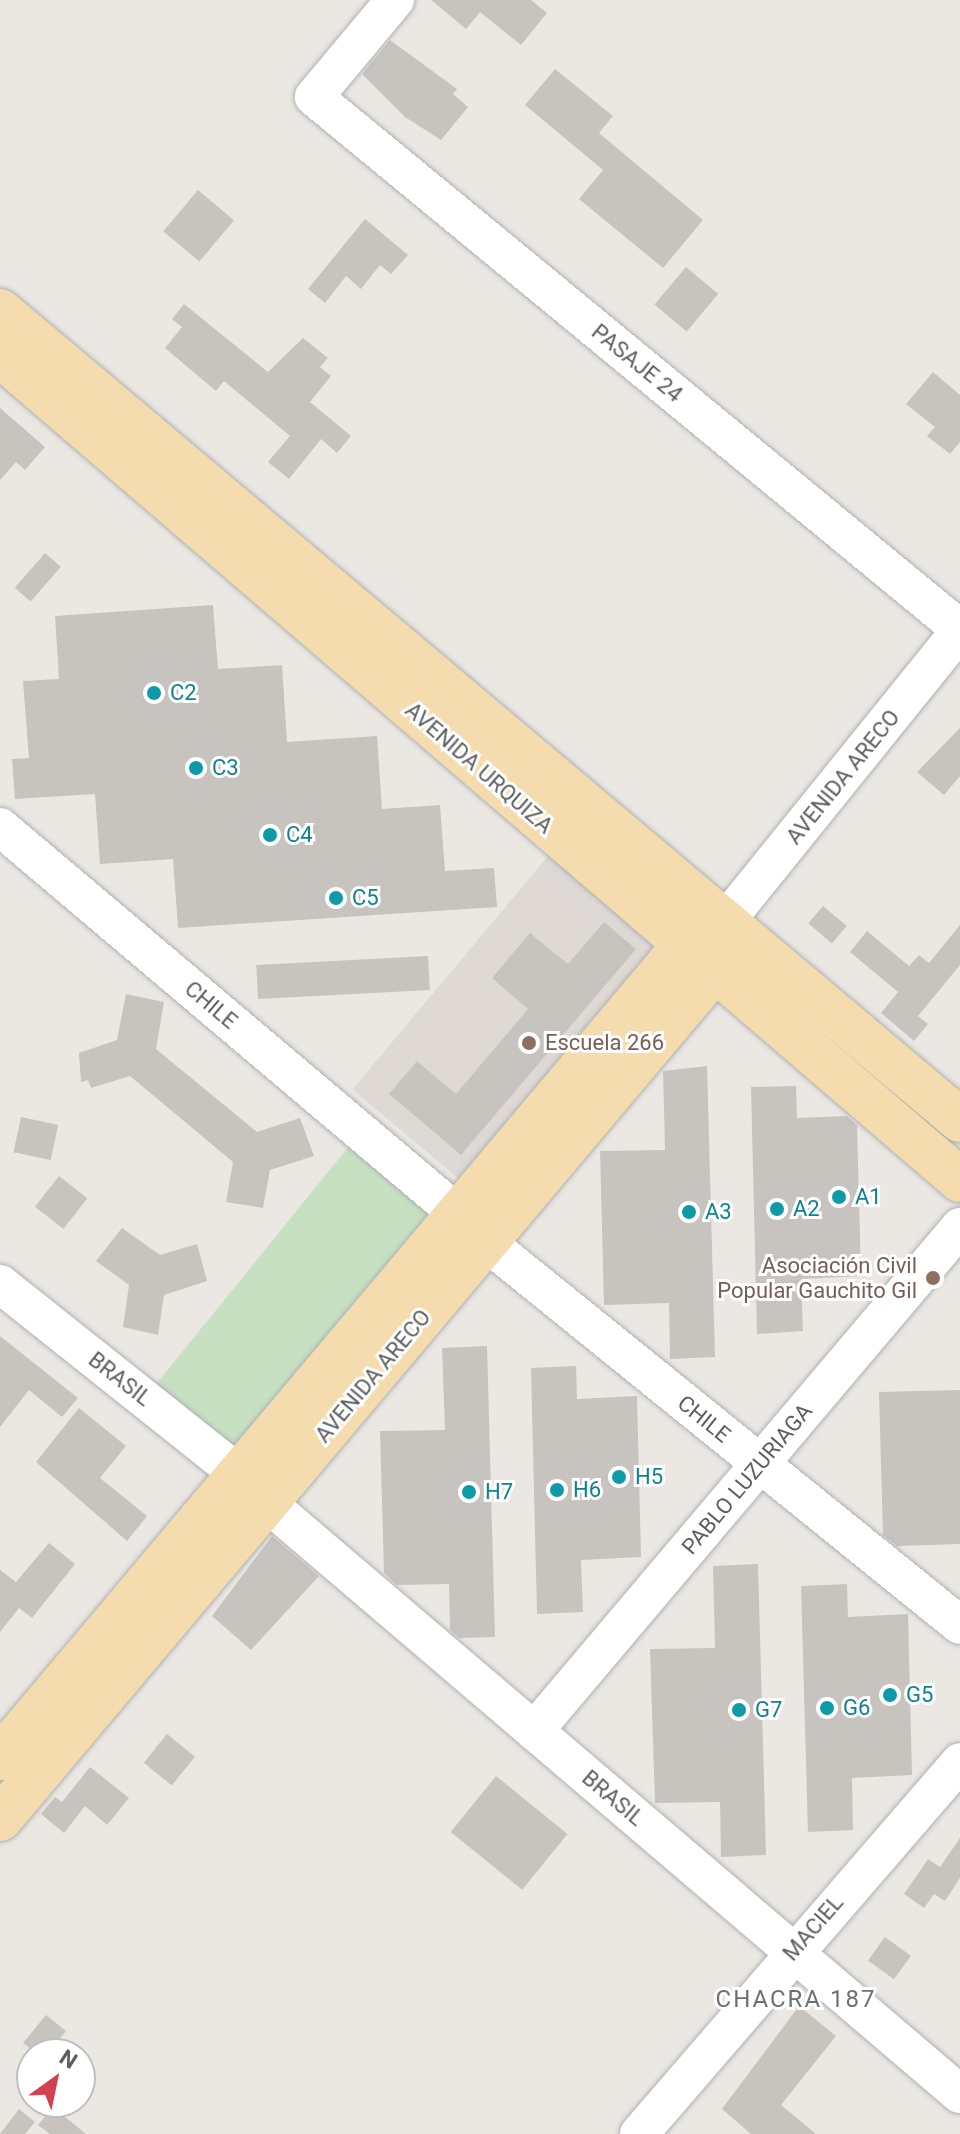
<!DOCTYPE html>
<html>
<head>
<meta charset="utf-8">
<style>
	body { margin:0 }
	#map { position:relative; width:960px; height:2134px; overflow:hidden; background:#ebe8e3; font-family:Roboto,sans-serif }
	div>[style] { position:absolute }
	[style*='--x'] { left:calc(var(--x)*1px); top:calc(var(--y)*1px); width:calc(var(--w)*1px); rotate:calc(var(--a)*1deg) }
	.education>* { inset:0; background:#ded9d4; transform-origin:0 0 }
	.green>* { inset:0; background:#c7e0c2; transform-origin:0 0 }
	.building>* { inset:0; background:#c7c3bf; transform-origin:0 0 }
	.roads { filter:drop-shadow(0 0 2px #aeb1b3) drop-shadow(0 0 2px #aeb1b3) }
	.minor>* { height:38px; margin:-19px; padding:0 19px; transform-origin:19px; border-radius:19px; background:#fff }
	.major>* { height:44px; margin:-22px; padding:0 22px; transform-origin:22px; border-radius:22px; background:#f4dcaf }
	.dots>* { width:22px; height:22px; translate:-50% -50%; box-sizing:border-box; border:4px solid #fff; border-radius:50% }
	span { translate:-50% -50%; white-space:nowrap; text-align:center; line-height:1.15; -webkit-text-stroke:6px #fff; paint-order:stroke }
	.street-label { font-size:22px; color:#5b5f61 }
	.culture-label { font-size:22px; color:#0d838f }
	.left { translate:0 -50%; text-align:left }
	.education-label { font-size:22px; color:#785e54 }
	.right { translate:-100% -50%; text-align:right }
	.neighbourhood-label { font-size:24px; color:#6c7173; letter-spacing:2px }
	.north { position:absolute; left:16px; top:2038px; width:80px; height:80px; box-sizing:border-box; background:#fff; border:2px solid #bdbfc0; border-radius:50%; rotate:33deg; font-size:22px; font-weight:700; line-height:32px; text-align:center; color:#5b5f61 }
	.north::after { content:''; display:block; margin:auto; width:28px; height:36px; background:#d34151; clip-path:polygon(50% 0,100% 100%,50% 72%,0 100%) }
</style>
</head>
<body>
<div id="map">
	<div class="education">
		<div style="left:549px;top:855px;width:144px;height:306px;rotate:40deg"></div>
	</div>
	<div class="green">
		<div style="left:349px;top:1146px;width:104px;height:306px;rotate:39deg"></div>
	</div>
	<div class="building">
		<div style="clip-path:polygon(431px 0,531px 0,547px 13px,521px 45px,480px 12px,466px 29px)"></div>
		<div style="clip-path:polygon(390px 40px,457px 89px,453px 94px,468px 107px,441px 140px,405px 117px,362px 74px)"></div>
		<div style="clip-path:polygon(555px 69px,613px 116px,599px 133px,703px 220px,663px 268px,579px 199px,603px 170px,525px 105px)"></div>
		<div style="left:198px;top:190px;width:47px;height:54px;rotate:40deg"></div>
		<div style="clip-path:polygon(365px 219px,408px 255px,391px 274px,380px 265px,361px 289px,346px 276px,325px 303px,308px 289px)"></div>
		<div style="left:686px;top:267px;width:42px;height:49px;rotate:40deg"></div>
		<div style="clip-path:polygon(184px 304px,268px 372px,303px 338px,328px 358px,320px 367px,331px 376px,310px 402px,351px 436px,337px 453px,321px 439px,289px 479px,268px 462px,290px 436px,224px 381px,216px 391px,165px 348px,182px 327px,172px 319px)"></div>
		<div style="clip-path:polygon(933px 372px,960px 395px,960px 442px,950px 454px,927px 436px,935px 427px,906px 404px)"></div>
		<div style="clip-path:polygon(0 408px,45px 447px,25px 470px,16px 462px,0 480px)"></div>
		<div style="left:45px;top:553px;width:21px;height:46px;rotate:41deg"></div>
		<div style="clip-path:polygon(213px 605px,218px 669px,282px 665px,287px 742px,377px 736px,382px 809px,440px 805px,445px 871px,494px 868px,497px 907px,178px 928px,173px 859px,100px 864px,95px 794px,15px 799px,12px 759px,29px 758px,23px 681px,59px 679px,55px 616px)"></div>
		<div style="clip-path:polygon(960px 728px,960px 776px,944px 795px,917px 772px)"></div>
		<div style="left:823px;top:906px;width:31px;height:23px;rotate:40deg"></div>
		<div style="clip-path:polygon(604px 922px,636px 949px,461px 1155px,389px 1094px,417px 1061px,456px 1094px,528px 1009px,492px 978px,530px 933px,568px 964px)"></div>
		<div style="clip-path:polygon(960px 925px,960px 965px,918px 1016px,928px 1024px,914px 1041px,881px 1013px,898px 992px,850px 952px,867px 931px,909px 966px,919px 955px,929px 963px)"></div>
		<div style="left:428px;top:956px;width:34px;height:172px;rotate:87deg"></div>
		<div style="clip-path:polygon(126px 994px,164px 1002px,156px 1049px,257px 1132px,300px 1118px,314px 1156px,270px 1170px,263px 1208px,226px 1202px,233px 1162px,130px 1076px,91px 1088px,88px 1080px,81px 1082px,79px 1053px,117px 1040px)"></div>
		<div style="clip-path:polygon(707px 1066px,715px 1357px,670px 1359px,669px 1303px,604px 1305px,600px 1151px,665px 1150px,663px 1071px)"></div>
		<div style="clip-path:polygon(796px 1086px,797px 1118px,847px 1116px,857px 1125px,861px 1276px,801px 1279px,803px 1331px,757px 1334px,751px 1087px)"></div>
		<div style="left:21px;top:1117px;width:38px;height:36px;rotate:12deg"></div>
		<div style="left:59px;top:1176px;width:36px;height:39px;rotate:38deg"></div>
		<div style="clip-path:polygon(122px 1228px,160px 1255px,197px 1244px,207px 1281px,164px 1295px,158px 1335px,123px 1327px,129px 1285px,96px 1261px)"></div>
		<div style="clip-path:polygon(0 1336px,78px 1398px,62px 1417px,29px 1390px,0 1427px)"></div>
		<div style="clip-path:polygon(487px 1346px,495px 1637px,459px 1638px,450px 1630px,449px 1584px,397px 1585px,384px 1573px,380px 1431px,445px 1430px,442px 1348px)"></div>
		<div style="clip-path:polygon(576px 1366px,577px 1399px,637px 1396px,641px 1557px,581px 1560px,583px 1612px,537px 1614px,531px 1368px)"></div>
		<div style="clip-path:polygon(960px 1390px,960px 1544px,897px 1546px,883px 1535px,879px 1392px)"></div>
		<div style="clip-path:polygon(79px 1408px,126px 1446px,100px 1478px,147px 1516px,127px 1541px,36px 1462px)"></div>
		<div style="clip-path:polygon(272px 1536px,319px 1576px,251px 1650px,212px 1616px)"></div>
		<div style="clip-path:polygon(49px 1543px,75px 1564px,32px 1618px,19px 1608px,0 1632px,0 1570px,16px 1582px)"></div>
		<div style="clip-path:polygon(758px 1564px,766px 1855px,721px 1857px,720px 1802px,655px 1803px,650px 1649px,715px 1648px,713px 1566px)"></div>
		<div style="clip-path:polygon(847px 1584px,848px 1617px,908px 1614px,912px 1775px,852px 1778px,853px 1830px,808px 1832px,801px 1586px)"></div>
		<div style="left:167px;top:1734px;width:36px;height:37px;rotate:39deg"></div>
		<div style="clip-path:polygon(90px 1767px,129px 1798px,107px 1825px,85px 1806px,64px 1833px,41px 1814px,55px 1797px,62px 1802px)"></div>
		<div style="left:496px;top:1776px;width:92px;height:72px;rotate:39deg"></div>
		<div style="clip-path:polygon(960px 1838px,960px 1878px,945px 1901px,934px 1894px,924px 1908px,904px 1894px,928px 1859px,940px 1867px)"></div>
		<div style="left:885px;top:1937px;width:32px;height:29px;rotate:36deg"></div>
		<div style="clip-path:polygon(799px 2006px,836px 2036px,781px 2105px,816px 2134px,751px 2134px,722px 2109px)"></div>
		<div style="clip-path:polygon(46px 2015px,66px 2031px,47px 2054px,37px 2054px,23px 2043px)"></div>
		<div style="clip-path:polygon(53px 2107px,86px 2134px,50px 2134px,38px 2125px)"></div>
		<div style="clip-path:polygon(19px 2109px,35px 2122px,25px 2134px,0 2134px)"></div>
	</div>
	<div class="roads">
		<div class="minor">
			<div style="--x:395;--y:0;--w:126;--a:129.9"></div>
			<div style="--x:314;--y:97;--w:837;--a:39.47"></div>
			<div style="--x:0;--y:827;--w:600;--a:40.2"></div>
			<div style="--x:725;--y:922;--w:374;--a:-51.1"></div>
			<div style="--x:486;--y:1242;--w:609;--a:38.94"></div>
			<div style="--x:0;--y:1284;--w:305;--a:38.5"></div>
			<div style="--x:266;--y:1502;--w:912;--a:40.47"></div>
			<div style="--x:534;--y:1731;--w:660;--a:-49.79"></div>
			<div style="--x:639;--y:2134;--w:491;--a:-49.2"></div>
		</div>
		<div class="major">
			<div style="--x:0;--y:311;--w:1255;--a:40.12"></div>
			<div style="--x:0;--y:355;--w:1266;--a:40.67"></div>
			<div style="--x:0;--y:1758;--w:1060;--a:-49.9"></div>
			<div style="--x:683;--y:947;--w:30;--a:-30"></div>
			<div style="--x:0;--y:1819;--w:1107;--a:-49.91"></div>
			<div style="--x:713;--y:972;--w:30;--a:-76"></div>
		</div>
	</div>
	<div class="dots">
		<div style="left:154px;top:693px;background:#0f9aa8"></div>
		<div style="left:196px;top:768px;background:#0f9aa8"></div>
		<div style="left:270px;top:835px;background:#0f9aa8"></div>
		<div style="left:336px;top:898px;background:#0f9aa8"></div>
		<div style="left:529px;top:1043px;background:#8d6e63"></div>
		<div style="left:839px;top:1197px;background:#0f9aa8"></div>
		<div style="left:777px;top:1209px;background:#0f9aa8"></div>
		<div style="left:689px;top:1212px;background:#0f9aa8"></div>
		<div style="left:933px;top:1278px;background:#8d6e63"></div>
		<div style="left:619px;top:1477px;background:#0f9aa8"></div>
		<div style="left:557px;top:1490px;background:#0f9aa8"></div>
		<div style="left:469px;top:1492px;background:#0f9aa8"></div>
		<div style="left:890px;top:1695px;background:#0f9aa8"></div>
		<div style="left:827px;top:1708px;background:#0f9aa8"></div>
		<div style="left:739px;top:1710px;background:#0f9aa8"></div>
	</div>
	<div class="street-label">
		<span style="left:637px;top:363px;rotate:39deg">PASAJE 24</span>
		<span style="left:479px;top:768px;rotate:41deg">AVENIDA URQUIZA</span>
		<span style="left:843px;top:777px;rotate:-51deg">AVENIDA ARECO</span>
		<span style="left:211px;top:1005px;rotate:40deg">CHILE</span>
		<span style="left:373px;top:1376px;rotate:-50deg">AVENIDA ARECO</span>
		<span style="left:120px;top:1379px;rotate:38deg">BRASIL</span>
		<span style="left:704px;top:1419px;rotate:39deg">CHILE</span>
		<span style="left:747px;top:1479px;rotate:-50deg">PABLO LUZURIAGA</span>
		<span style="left:613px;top:1798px;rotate:40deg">BRASIL</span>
		<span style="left:813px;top:1928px;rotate:-49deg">MACIEL</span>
	</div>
	<div class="culture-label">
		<span class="left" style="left:170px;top:693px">C2</span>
		<span class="left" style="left:212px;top:768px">C3</span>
		<span class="left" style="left:286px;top:835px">C4</span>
		<span class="left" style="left:352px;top:898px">C5</span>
		<span class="left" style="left:855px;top:1197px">A1</span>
		<span class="left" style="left:793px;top:1209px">A2</span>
		<span class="left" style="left:705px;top:1212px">A3</span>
		<span class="left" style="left:635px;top:1477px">H5</span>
		<span class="left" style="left:573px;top:1490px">H6</span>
		<span class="left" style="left:485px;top:1492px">H7</span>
		<span class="left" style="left:906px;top:1695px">G5</span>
		<span class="left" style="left:843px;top:1708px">G6</span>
		<span class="left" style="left:755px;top:1710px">G7</span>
	</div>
	<div class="education-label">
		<span class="left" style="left:545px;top:1043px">Escuela 266</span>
		<span class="right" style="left:917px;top:1278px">Asociación Civil<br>Popular Gauchito Gil</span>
	</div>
	<div class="neighbourhood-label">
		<span style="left:796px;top:2000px">CHACRA 187</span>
	</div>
	<div class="north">N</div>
</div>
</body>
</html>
